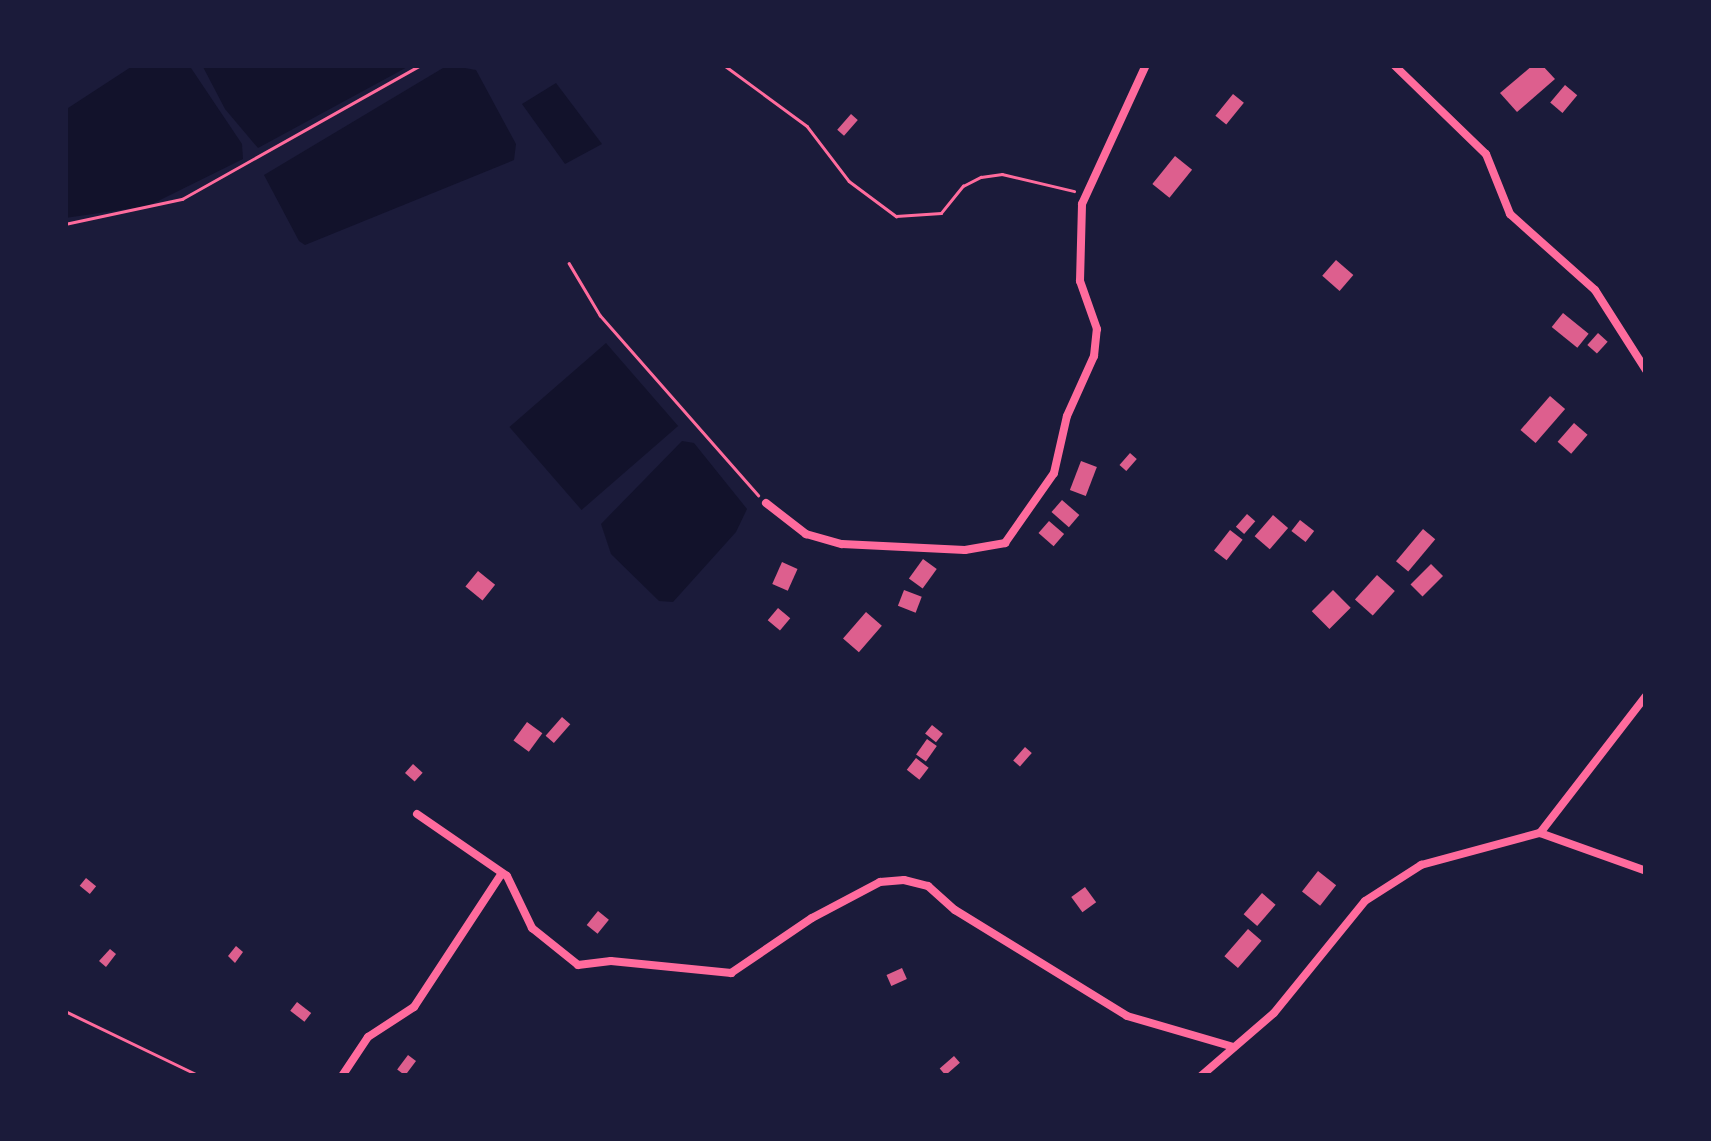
<!DOCTYPE html>
<html>
<head>
<meta charset="utf-8">
<style>
	body { margin:0 }
	#map { position:relative; width:1711px; height:1141px; overflow:hidden; background:#1b1b3a; font-family:"Exo 2",sans-serif }
	div>[style] { position:absolute }
	[style*='--x'] { left:calc(var(--x)*1px); top:calc(var(--y)*1px); width:calc(var(--w)*1px); rotate:calc(var(--a)*1deg) }
	.water>* { inset:0; background:#12122b; transform-origin:0 0 }
	.building>* { inset:0; background:#dd5f8e; transform-origin:0 0 }
	.path>* { height:2.5px; margin:-1.25px; padding:0 1.25px; transform-origin:1.25px; border-radius:1.25px; background:#ff6b9d }
	.minor>* { height:8px; margin:-4px; padding:0 4px; transform-origin:4px; border-radius:4px; background:#ff6b9d }
	span { translate:-50% -50%; white-space:nowrap; text-align:center; line-height:1.15; -webkit-text-stroke:8px #1b1b3a; paint-order:stroke }
	.frame { position:absolute; inset:0; border:68px solid #1b1b3a; pointer-events:none }
</style>
</head>
<body>
<div id="map">
	<div class="water">
		<div style="clip-path:polygon(134px 65px,189px 65px,242px 144px,243px 159px,148px 206px,65px 218px,65px 110px)"></div>
		<div style="clip-path:polygon(202px 65px,411px 65px,258px 148px,225px 109px)"></div>
		<div style="clip-path:polygon(448px 65px,476px 70px,516px 144px,514px 160px,305px 245px,299px 241px,264px 175px)"></div>
		<div style="clip-path:polygon(556px 83px,602px 144px,565px 164px,522px 104px)"></div>
		<div style="left:606px;top:343px;width:110px;height:128px;rotate:49deg"></div>
		<div style="clip-path:polygon(682px 441px,694px 443px,747px 509px,736px 532px,673px 602px,659px 601px,611px 554px,601px 524px)"></div>
	</div>
	<div class="building">
		<div style="clip-path:polygon(1533px 65px,1542px 65px,1555px 79px,1517px 112px,1500px 93px)"></div>
		<div style="left:1565px;top:85px;width:16px;height:23px;rotate:40deg"></div>
		<div style="left:1233px;top:94px;width:14px;height:28px;rotate:39deg"></div>
		<div style="left:851px;top:114px;width:9px;height:21px;rotate:41deg"></div>
		<div style="left:1175px;top:156px;width:22px;height:36px;rotate:39deg"></div>
		<div style="left:1336px;top:260px;width:23px;height:21px;rotate:41deg"></div>
		<div style="left:1563px;top:313px;width:33px;height:18px;rotate:39deg"></div>
		<div style="left:1598px;top:333px;width:13px;height:16px;rotate:42deg"></div>
		<div style="left:1550px;top:396px;width:20px;height:45px;rotate:41deg"></div>
		<div style="left:1574px;top:423px;width:18px;height:25px;rotate:41deg"></div>
		<div style="left:1130px;top:453px;width:9px;height:16px;rotate:41deg"></div>
		<div style="left:1081px;top:461px;width:17px;height:31px;rotate:21deg"></div>
		<div style="left:1062px;top:500px;width:23px;height:16px;rotate:41deg"></div>
		<div style="left:1247px;top:514px;width:11px;height:17px;rotate:41deg"></div>
		<div style="left:1273px;top:515px;width:20px;height:28px;rotate:41deg"></div>
		<div style="left:1300px;top:520px;width:18px;height:14px;rotate:38deg"></div>
		<div style="left:1049px;top:521px;width:20px;height:16px;rotate:41deg"></div>
		<div style="left:1423px;top:529px;width:16px;height:42px;rotate:40deg"></div>
		<div style="left:1230px;top:530px;width:16px;height:26px;rotate:38deg"></div>
		<div style="left:923px;top:559px;width:17px;height:24px;rotate:36deg"></div>
		<div style="left:782px;top:562px;width:17px;height:24px;rotate:24deg"></div>
		<div style="left:1431px;top:564px;width:17px;height:29px;rotate:45deg"></div>
		<div style="left:478px;top:571px;width:22px;height:20px;rotate:39deg"></div>
		<div style="left:1377px;top:575px;width:24px;height:33px;rotate:42deg"></div>
		<div style="left:904px;top:590px;width:19px;height:17px;rotate:21deg"></div>
		<div style="left:1333px;top:590px;width:25px;height:30px;rotate:45deg"></div>
		<div style="left:778px;top:608px;width:16px;height:16px;rotate:40deg"></div>
		<div style="left:866px;top:612px;width:21px;height:35px;rotate:41deg"></div>
		<div style="left:562px;top:717px;width:11px;height:25px;rotate:41deg"></div>
		<div style="left:527px;top:722px;width:19px;height:23px;rotate:36deg"></div>
		<div style="left:932px;top:725px;width:14px;height:11px;rotate:39deg"></div>
		<div style="left:927px;top:739px;width:12px;height:19px;rotate:35deg"></div>
		<div style="left:1025px;top:747px;width:9px;height:18px;rotate:41deg"></div>
		<div style="left:916px;top:758px;width:16px;height:15px;rotate:38deg"></div>
		<div style="left:413px;top:764px;width:13px;height:12px;rotate:42deg"></div>
		<div style="left:1318px;top:871px;width:23px;height:26px;rotate:38deg"></div>
		<div style="left:86px;top:878px;width:13px;height:10px;rotate:39deg"></div>
		<div style="left:1085px;top:887px;width:19px;height:17px;rotate:54deg"></div>
		<div style="left:1262px;top:893px;width:18px;height:28px;rotate:41deg"></div>
		<div style="left:598px;top:911px;width:14px;height:18px;rotate:39deg"></div>
		<div style="left:1248px;top:929px;width:18px;height:36px;rotate:41deg"></div>
		<div style="clip-path:polygon(236px 946px,243px 952px,235px 963px,228px 956px)"></div>
		<div style="clip-path:polygon(110px 949px,116px 954px,106px 967px,99px 961px)"></div>
		<div style="left:902px;top:968px;width:12px;height:17px;rotate:66deg"></div>
		<div style="left:297px;top:1002px;width:18px;height:11px;rotate:38deg"></div>
		<div style="left:408px;top:1055px;width:10px;height:18px;rotate:37deg"></div>
		<div style="left:954px;top:1056px;width:9px;height:19px;rotate:49deg"></div>
	</div>
	<div class="path">
		<div style="--x:724;--y:65;--w:103;--a:36.3"></div>
		<div style="--x:807;--y:126;--w:69;--a:52.6"></div>
		<div style="--x:849;--y:181;--w:59;--a:36.7"></div>
		<div style="--x:896;--y:216;--w:45;--a:-3.8"></div>
		<div style="--x:941;--y:213;--w:35;--a:-51"></div>
		<div style="--x:963;--y:186;--w:20;--a:-27"></div>
		<div style="--x:981;--y:177;--w:21;--a:-8"></div>
		<div style="--x:1002;--y:174;--w:74;--a:13.3"></div>
		<div style="--x:65;--y:224;--w:120;--a:-12.1"></div>
		<div style="--x:182;--y:199;--w:274;--a:-29.3"></div>
		<div style="--x:569;--y:263;--w:61;--a:59.2"></div>
		<div style="--x:600;--y:315;--w:240;--a:48.7"></div>
		<div style="--x:65;--y:1011;--w:150;--a:25.7"></div>
	</div>
	<div class="minor">
		<div style="--x:1394;--y:65;--w:128;--a:44.1"></div>
		<div style="--x:1486;--y:154;--w:65;--a:68.2"></div>
		<div style="--x:1510;--y:214;--w:114;--a:41.8"></div>
		<div style="--x:1595;--y:290;--w:95;--a:57.5"></div>
		<div style="--x:766;--y:503;--w:51;--a:37.8"></div>
		<div style="--x:806;--y:534;--w:37;--a:16"></div>
		<div style="--x:842;--y:544;--w:123;--a:2.8"></div>
		<div style="--x:965;--y:550;--w:41;--a:-9.9"></div>
		<div style="--x:1005;--y:543;--w:85;--a:-55"></div>
		<div style="--x:1054;--y:473;--w:58;--a:-77.2"></div>
		<div style="--x:1067;--y:416;--w:66;--a:-65.8"></div>
		<div style="--x:1094;--y:356;--w:27;--a:-84"></div>
		<div style="--x:1097;--y:329;--w:51;--a:-109.5"></div>
		<div style="--x:1080;--y:281;--w:77;--a:-88.5"></div>
		<div style="--x:1082;--y:204;--w:153;--a:-65.3"></div>
		<div style="--x:417;--y:814;--w:109;--a:34.6"></div>
		<div style="--x:507;--y:876;--w:58;--a:64.3"></div>
		<div style="--x:532;--y:928;--w:59;--a:38.8"></div>
		<div style="--x:578;--y:965;--w:33;--a:-7"></div>
		<div style="--x:611;--y:961;--w:121;--a:5.7"></div>
		<div style="--x:731;--y:973;--w:98;--a:-34.2"></div>
		<div style="--x:812;--y:918;--w:77;--a:-27.9"></div>
		<div style="--x:880;--y:882;--w:24;--a:-5"></div>
		<div style="--x:904;--y:880;--w:25;--a:14"></div>
		<div style="--x:928;--y:886;--w:36;--a:42"></div>
		<div style="--x:955;--y:910;--w:202;--a:31.6"></div>
		<div style="--x:1127;--y:1016;--w:111;--a:16.2"></div>
		<div style="--x:1540;--y:833;--w:173;--a:-52.3"></div>
		<div style="--x:342;--y:1076;--w:47;--a:-56.3"></div>
		<div style="--x:368;--y:1037;--w:55;--a:-33.1"></div>
		<div style="--x:414;--y:1007;--w:160;--a:-56.7"></div>
		<div style="--x:1201;--y:1076;--w:96;--a:-40.8"></div>
		<div style="--x:1274;--y:1013;--w:144;--a:-50.9"></div>
		<div style="--x:1365;--y:901;--w:67;--a:-32.7"></div>
		<div style="--x:1421;--y:865;--w:123;--a:-15.1"></div>
		<div style="--x:1540;--y:833;--w:113;--a:19.7"></div>
	</div>
	<div class="frame"></div>
</div>
</body>
</html>
